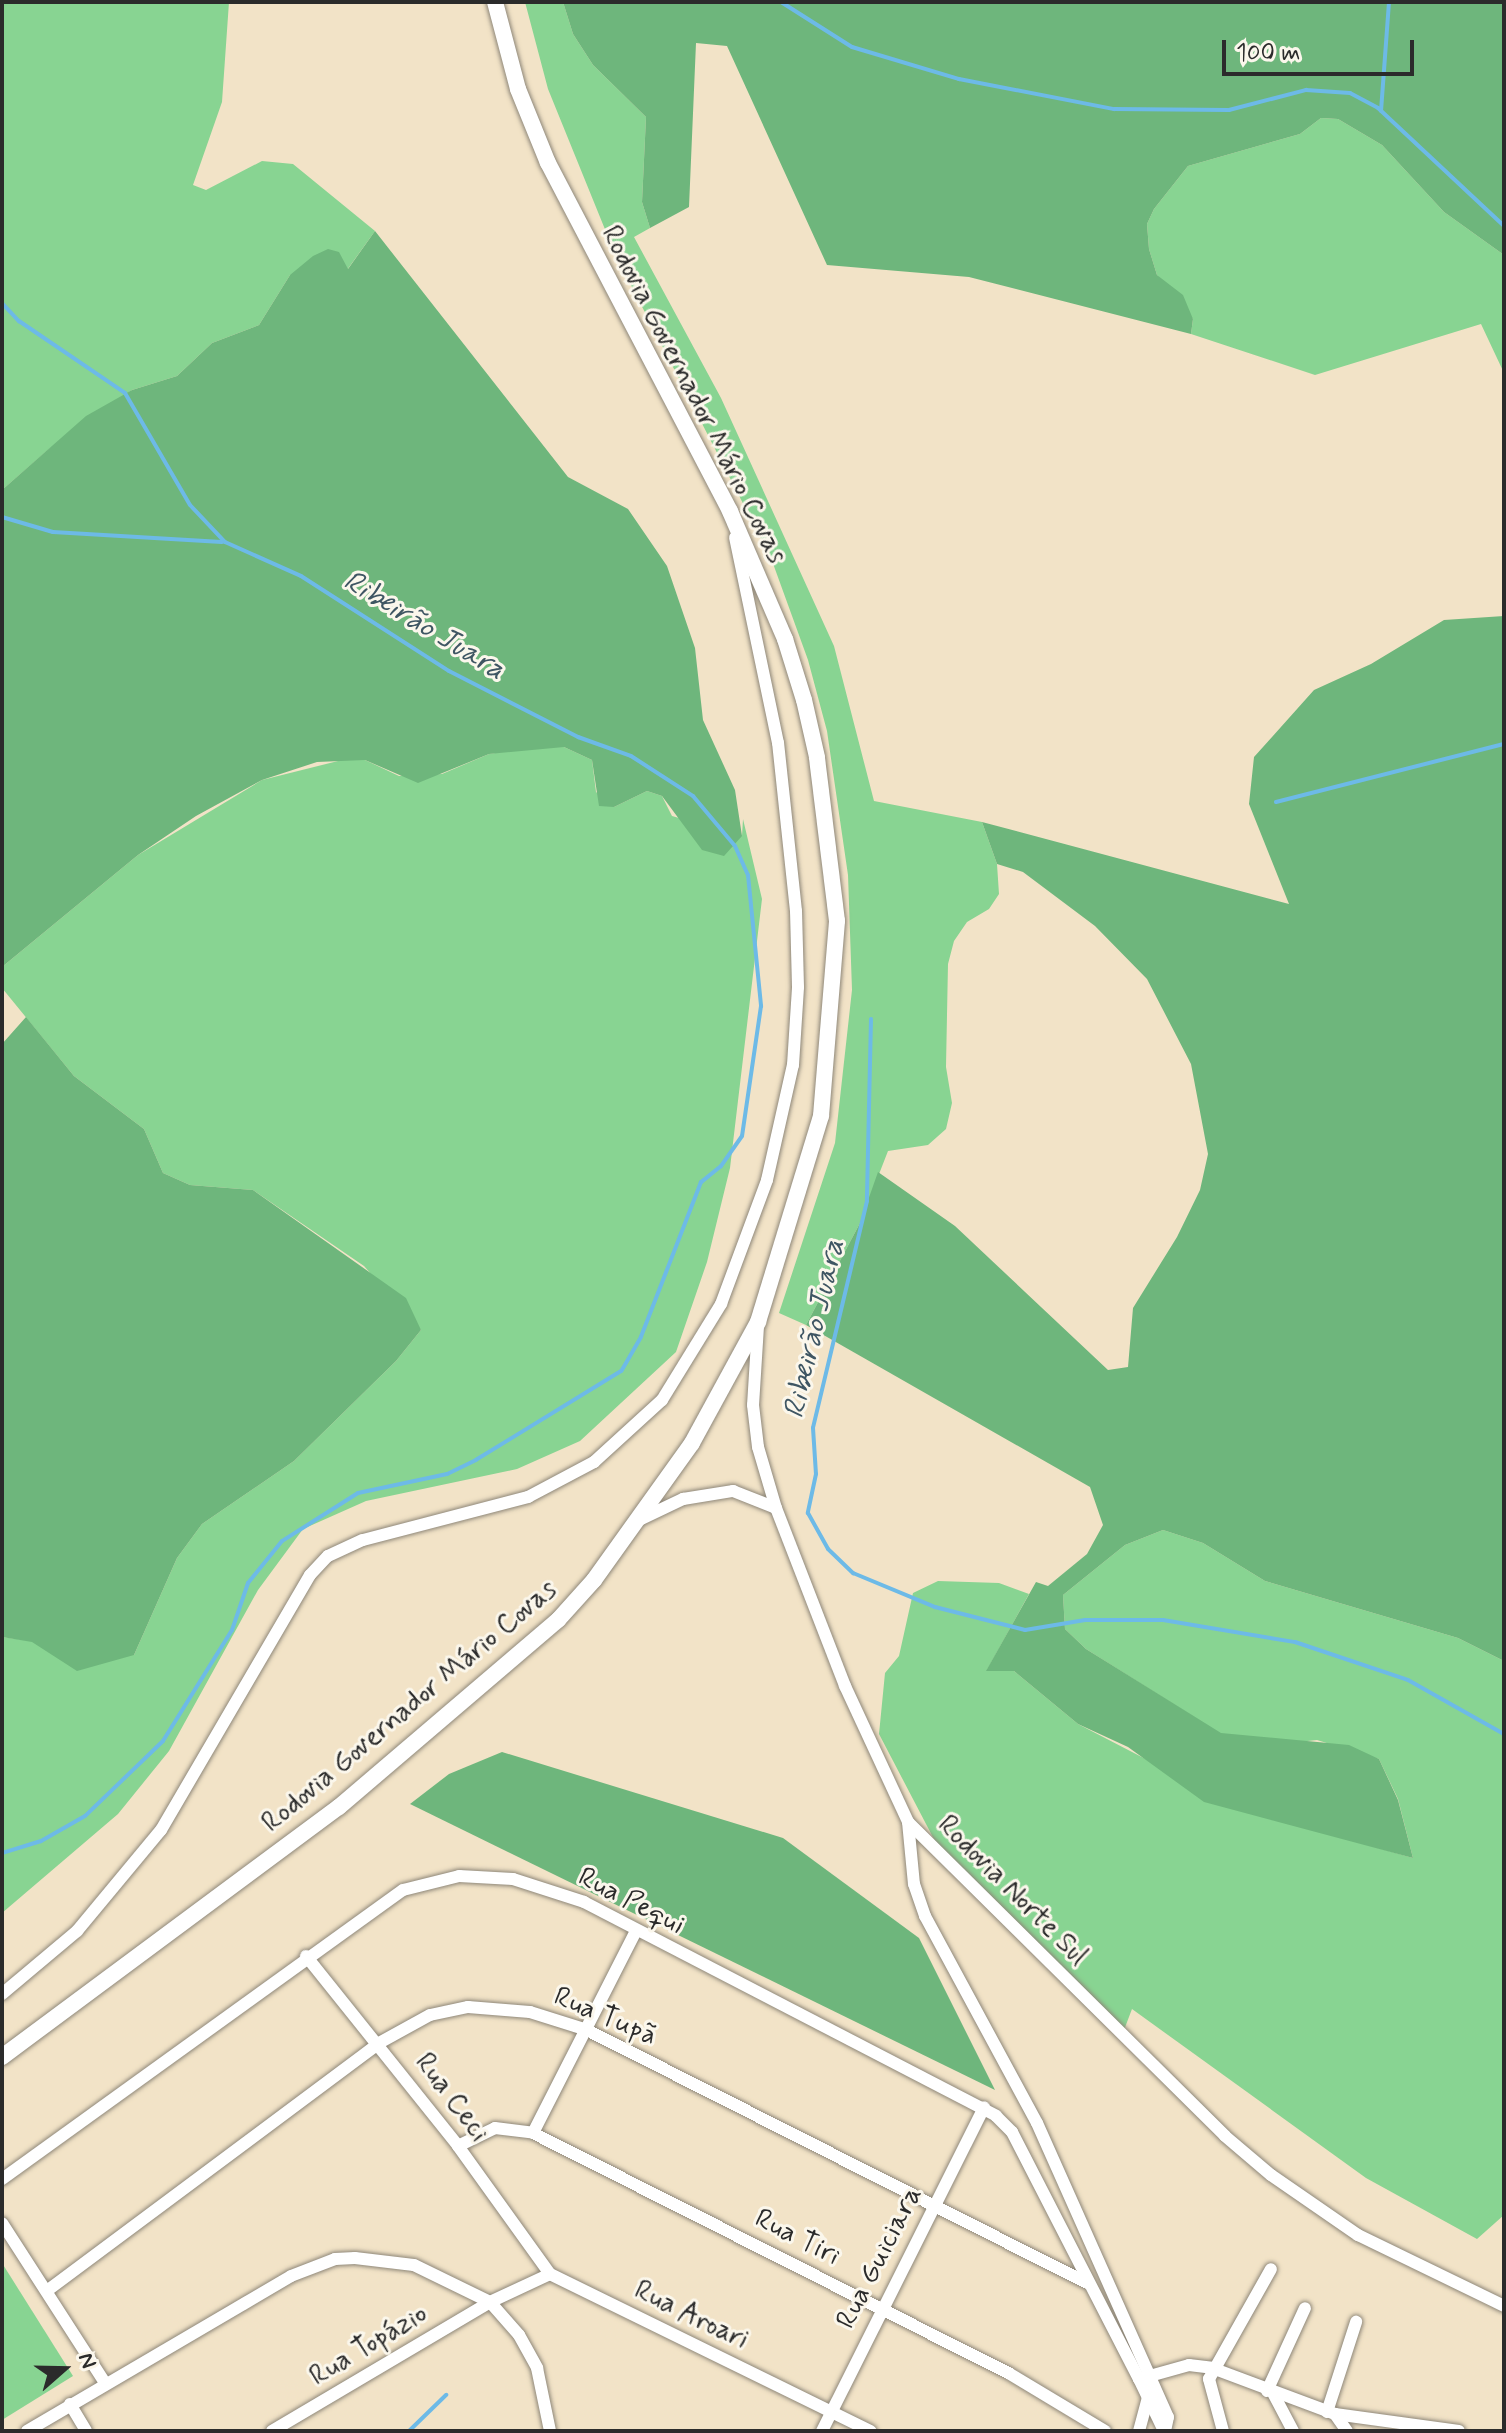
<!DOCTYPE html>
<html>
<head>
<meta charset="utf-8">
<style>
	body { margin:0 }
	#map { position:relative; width:1506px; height:2433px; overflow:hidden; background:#f2e3c7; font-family:Mynerve,sans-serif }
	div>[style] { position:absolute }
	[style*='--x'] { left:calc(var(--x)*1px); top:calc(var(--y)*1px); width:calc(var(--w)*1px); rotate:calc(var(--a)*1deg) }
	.green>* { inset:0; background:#88d492 }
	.forest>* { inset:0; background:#6eb67c }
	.stream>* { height:4px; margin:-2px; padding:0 2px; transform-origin:2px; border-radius:2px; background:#6dbae7 }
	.roads { filter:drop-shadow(0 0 2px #8e8779) drop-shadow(0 0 2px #8e8779) }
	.minor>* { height:12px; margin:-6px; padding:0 6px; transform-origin:6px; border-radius:6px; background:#fff }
	.major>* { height:16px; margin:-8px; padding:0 8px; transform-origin:8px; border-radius:8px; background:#fff }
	span { translate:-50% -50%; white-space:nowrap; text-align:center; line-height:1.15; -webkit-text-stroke:6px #fbf7ec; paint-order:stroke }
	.street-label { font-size:28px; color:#2b2b2b }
	.water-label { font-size:30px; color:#3f5663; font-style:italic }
	.frame { position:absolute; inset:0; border:4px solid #2b2b2b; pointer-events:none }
	.north { position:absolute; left:24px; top:2329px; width:80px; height:80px; -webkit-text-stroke:6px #fbf7ec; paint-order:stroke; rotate:70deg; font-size:22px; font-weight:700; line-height:32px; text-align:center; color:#2b2b2b }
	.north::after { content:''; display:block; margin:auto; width:28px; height:36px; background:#2b2b2b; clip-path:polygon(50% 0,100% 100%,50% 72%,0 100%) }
	.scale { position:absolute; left:1222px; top:40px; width:192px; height:36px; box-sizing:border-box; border:4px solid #2b2b2b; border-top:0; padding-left:10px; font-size:24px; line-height:28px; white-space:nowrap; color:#2b2b2b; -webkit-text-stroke:6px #fbf7ec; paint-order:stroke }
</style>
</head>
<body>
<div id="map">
	<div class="green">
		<div style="clip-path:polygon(2px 2px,229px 2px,222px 102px,193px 185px,206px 190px,262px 161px,293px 164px,375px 231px,347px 270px,290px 275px,259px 325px,212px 343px,177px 376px,132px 390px,49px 449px,2px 490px)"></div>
		<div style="clip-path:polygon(525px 2px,563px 2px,573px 34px,593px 65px,646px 117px,642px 202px,650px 228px,634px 237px,721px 398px,834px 646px,874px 801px,982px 822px,997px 864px,999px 894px,989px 909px,967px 922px,954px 941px,948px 964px,946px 1067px,952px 1103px,946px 1129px,928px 1145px,888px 1151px,860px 1223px,806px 1325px,779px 1313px,835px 1143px,852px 990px,848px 875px,827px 731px,808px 660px,771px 558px,615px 254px,548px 89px)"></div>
		<div style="clip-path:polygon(1321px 118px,1338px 119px,1382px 145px,1444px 212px,1504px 255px,1504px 373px,1481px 324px,1315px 375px,1191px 334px,1193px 319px,1157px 275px,1149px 249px,1147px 224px,1154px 209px,1188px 166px,1300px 134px)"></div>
		<div style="clip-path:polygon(542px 746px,564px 747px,592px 760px,596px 792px,614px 807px,647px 791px,662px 796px,672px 816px,742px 836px,743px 819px,762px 899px,730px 1168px,707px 1262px,676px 1352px,580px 1441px,517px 1469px,366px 1501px,303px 1529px,258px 1590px,169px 1751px,118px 1814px,2px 1913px,2px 1637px,32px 1641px,54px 1655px,134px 1655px,177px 1558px,202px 1524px,294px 1461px,396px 1361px,421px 1330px,364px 1266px,253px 1190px,190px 1185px,163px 1173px,144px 1129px,74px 1076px,2px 988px,2px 967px,138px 855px,262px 780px,342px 760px,365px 760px,399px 776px,442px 774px,489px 754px)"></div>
		<div style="clip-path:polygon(1163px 1530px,1203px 1543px,1265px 1581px,1458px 1638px,1504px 1661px,1504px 2215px,1477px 2239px,1366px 2178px,1132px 2009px,1124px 2030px,937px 1845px,879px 1734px,885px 1673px,899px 1656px,913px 1593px,938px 1581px,999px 1583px,1029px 1594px,987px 1670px,1014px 1671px,1078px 1724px,1161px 1767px,1343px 1838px,1413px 1858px,1398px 1799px,1379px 1759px,1317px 1740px,1289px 1743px,1221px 1734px,1086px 1649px,1065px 1629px,1063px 1595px,1125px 1545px)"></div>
		<div style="clip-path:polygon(2px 2263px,73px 2376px,2px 2420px)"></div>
	</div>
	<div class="forest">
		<div style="clip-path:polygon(563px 2px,1504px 2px,1504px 255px,1444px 212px,1382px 145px,1338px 119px,1321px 118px,1300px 134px,1188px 166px,1154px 209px,1147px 224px,1149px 249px,1157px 275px,1183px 295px,1193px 319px,1191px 334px,969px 277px,827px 265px,727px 46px,696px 43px,689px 207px,650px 228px,642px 202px,646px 117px,593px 65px,573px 34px)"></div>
		<div style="clip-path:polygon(375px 231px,568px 477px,628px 509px,667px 566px,695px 648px,703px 720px,735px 790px,742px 836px,724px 856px,702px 850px,662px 796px,647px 791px,614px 807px,599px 806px,592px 760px,564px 747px,489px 754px,418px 783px,365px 760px,317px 762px,262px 780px,196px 816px,138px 855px,2px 967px,2px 490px,86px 416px,132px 390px,177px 376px,212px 343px,259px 325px,290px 275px,313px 256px,328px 249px,339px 252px,348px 269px)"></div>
		<div style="clip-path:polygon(1504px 616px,1504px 1661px,1458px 1638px,1265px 1581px,1203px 1543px,1163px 1530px,1125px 1545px,1063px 1595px,1065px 1629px,1086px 1649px,1221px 1733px,1349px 1745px,1379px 1759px,1398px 1800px,1413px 1858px,1204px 1802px,1128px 1747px,1078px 1724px,1014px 1671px,986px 1671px,1036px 1582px,1048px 1586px,1087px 1554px,1103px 1525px,1090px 1487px,806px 1325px,860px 1223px,878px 1172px,955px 1226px,1108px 1370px,1128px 1367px,1133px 1308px,1177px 1237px,1200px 1190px,1208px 1154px,1191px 1064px,1147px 979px,1095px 926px,1023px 872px,997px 864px,982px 822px,1289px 904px,1249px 804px,1254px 757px,1314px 690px,1371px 664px,1444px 620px)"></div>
		<div style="clip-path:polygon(26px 1017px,74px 1076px,144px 1129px,163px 1173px,190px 1185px,253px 1190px,406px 1298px,421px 1330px,396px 1361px,294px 1461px,202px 1524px,177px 1558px,134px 1655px,77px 1671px,32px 1642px,2px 1637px,2px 1044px)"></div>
		<div style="clip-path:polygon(502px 1752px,783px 1838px,919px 1938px,995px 2090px,410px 1804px,449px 1774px)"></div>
	</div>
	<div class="stream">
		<div style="--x:781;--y:2;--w:84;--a:32.4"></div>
		<div style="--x:852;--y:47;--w:112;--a:16.7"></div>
		<div style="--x:959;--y:79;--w:158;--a:11"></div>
		<div style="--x:1114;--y:109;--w:115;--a:0.5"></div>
		<div style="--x:1229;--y:110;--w:80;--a:-14.6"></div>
		<div style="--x:1306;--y:90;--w:44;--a:3.9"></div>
		<div style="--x:1350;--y:93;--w:32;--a:28"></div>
		<div style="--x:1378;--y:108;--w:173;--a:43.1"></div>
		<div style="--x:1381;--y:111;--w:109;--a:-85.8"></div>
		<div style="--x:2;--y:303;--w:25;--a:47"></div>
		<div style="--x:19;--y:321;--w:128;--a:34.2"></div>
		<div style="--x:125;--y:393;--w:129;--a:59.9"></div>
		<div style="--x:190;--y:505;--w:51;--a:46.6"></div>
		<div style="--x:225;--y:542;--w:83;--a:24.1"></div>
		<div style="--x:301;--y:576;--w:176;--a:32.7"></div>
		<div style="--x:449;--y:671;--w:145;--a:27.1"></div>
		<div style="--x:578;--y:737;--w:56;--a:19.7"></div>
		<div style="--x:631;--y:756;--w:74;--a:32.8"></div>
		<div style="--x:693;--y:796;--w:65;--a:50"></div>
		<div style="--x:735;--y:846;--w:32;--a:66"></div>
		<div style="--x:748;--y:875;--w:132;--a:84.3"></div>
		<div style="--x:761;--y:1006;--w:131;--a:98.3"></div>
		<div style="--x:742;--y:1136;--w:37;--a:125"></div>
		<div style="--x:721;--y:1166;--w:26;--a:141"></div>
		<div style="--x:701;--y:1182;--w:166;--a:111.2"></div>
		<div style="--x:641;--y:1337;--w:39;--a:120"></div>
		<div style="--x:621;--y:1371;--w:170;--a:148.5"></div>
		<div style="--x:476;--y:1460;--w:32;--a:154"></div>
		<div style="--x:447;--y:1474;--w:91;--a:167.9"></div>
		<div style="--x:358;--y:1493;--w:90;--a:147.7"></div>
		<div style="--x:282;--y:1541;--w:54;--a:129"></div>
		<div style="--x:248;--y:1583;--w:50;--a:108.8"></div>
		<div style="--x:232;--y:1630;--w:131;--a:121.9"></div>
		<div style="--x:163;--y:1741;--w:108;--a:136.1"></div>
		<div style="--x:85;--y:1816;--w:51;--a:150.4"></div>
		<div style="--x:41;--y:1841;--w:41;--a:162.9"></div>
		<div style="--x:2;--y:517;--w:53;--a:16.4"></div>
		<div style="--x:53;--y:532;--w:169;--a:3.4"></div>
		<div style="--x:1276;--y:802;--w:235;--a:-14.3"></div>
		<div style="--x:871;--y:1019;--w:182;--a:91.3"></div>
		<div style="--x:867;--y:1201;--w:233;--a:103.4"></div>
		<div style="--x:813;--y:1428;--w:46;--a:86.3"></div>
		<div style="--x:816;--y:1474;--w:40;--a:102"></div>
		<div style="--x:808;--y:1513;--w:41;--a:60.9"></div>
		<div style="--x:828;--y:1549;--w:35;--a:44"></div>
		<div style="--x:853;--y:1573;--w:89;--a:22.5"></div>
		<div style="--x:935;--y:1607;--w:93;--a:14.3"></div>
		<div style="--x:1025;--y:1630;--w:61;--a:-9.5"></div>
		<div style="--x:1085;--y:1620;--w:78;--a:0"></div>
		<div style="--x:1163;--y:1620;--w:134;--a:9.5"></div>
		<div style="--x:1295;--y:1642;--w:119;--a:18.6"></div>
		<div style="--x:1408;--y:1680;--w:110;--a:29.4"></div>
		<div style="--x:409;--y:2431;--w:52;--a:-44.2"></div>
	</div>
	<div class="roads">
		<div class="minor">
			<div style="--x:758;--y:1326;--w:79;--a:93.6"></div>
			<div style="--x:753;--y:1405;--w:42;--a:83.2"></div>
			<div style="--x:758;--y:1447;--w:64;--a:73.6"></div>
			<div style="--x:776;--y:1508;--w:191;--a:68.8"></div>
			<div style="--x:845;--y:1686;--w:150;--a:65.1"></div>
			<div style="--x:908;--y:1822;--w:446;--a:44.7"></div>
			<div style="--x:1225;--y:2136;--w:60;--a:40.3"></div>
			<div style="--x:1271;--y:2175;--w:106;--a:34.6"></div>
			<div style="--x:1358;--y:2235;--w:162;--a:25.9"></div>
			<div style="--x:641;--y:1519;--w:47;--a:-25.5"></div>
			<div style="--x:683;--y:1499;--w:51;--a:-9.1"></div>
			<div style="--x:733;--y:1491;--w:46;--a:21.6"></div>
			<div style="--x:908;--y:1822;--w:62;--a:84.5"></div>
			<div style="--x:914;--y:1884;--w:34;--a:71"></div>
			<div style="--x:925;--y:1916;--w:235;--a:61.6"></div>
			<div style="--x:1037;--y:2123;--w:322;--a:66"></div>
			<div style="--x:1168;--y:2417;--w:14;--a:102"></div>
			<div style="--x:306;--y:1956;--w:243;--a:51.3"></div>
			<div style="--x:458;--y:2146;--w:158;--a:54.3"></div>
			<div style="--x:2;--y:1994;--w:98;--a:-40"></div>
			<div style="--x:77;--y:1931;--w:131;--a:-50.3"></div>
			<div style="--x:161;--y:1830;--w:295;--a:-59.7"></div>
			<div style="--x:310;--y:1575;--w:26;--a:-47"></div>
			<div style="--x:328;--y:1556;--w:38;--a:-25"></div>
			<div style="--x:363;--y:1540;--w:171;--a:-14.6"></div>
			<div style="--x:528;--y:1497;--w:75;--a:-27.9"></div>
			<div style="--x:594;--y:1462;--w:92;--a:-42.4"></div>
			<div style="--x:662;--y:1400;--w:113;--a:-58.4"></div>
			<div style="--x:721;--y:1304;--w:132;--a:-69.6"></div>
			<div style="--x:767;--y:1180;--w:118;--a:-77.3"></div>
			<div style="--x:793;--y:1065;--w:78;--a:-86.3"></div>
			<div style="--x:798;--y:987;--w:76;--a:-91.5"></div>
			<div style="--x:796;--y:911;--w:169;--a:-96.1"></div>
			<div style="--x:778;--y:743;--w:210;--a:-101.8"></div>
			<div style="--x:533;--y:2133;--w:227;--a:-63"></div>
			<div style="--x:458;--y:2146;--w:41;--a:-25.9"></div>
			<div style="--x:495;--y:2128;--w:38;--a:7"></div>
			<div style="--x:533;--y:2133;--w:534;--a:26.8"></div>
			<div style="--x:1010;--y:2374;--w:111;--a:31"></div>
			<div style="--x:2;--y:2179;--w:494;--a:-35.8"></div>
			<div style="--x:403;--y:1890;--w:58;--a:-14"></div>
			<div style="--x:459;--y:1876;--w:54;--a:3.2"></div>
			<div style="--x:513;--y:1879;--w:75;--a:17.9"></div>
			<div style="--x:584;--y:1902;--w:464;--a:27.4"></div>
			<div style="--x:996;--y:2116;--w:23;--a:45"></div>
			<div style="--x:1012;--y:2132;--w:278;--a:62.8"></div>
			<div style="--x:2;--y:2223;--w:190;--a:57.2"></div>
			<div style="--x:48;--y:2290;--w:413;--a:-36.7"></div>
			<div style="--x:379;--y:2043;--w:58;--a:-28.8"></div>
			<div style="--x:430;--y:2015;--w:39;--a:-12"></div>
			<div style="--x:468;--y:2007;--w:62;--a:4.6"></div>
			<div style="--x:530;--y:2012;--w:60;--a:17.5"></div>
			<div style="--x:587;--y:2030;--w:560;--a:26.84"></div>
			<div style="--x:1267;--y:2391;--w:91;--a:-65.4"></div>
			<div style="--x:1273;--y:2393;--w:43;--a:62.2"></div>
			<div style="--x:70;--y:2404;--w:31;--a:59"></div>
			<div style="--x:1327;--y:2412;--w:95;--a:-72.1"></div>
			<div style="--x:1335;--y:2414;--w:21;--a:55"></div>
			<div style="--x:27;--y:2431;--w:306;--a:-30.4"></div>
			<div style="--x:291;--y:2276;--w:47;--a:-21.1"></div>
			<div style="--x:335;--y:2259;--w:20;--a:-3"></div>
			<div style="--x:355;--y:2258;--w:59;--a:6.8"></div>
			<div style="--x:414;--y:2265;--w:85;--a:26"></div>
			<div style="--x:490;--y:2302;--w:44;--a:48.7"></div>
			<div style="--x:519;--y:2335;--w:38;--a:61"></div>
			<div style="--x:537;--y:2368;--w:64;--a:78.3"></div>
			<div style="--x:272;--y:2431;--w:253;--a:-30.6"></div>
			<div style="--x:490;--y:2302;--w:66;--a:-25"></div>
			<div style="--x:550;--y:2274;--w:357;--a:26.1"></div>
			<div style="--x:822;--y:2431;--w:362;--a:-63.4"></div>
			<div style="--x:1139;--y:2431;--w:34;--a:-75"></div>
			<div style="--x:1164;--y:2431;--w:58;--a:-115.7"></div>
			<div style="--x:1139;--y:2379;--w:52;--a:-15.6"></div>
			<div style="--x:1189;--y:2365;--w:23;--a:7"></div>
			<div style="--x:1212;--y:2368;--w:131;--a:20.5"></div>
			<div style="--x:1335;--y:2414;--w:125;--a:7.8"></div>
			<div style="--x:1223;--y:2431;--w:54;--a:-105.1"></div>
			<div style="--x:1209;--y:2379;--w:126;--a:-60.6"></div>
		</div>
		<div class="major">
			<div style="--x:2;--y:2057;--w:420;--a:-36.6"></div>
			<div style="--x:339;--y:1807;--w:288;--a:-40.5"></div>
			<div style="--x:558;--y:1620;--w:54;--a:-48"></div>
			<div style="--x:594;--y:1580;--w:168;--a:-54.4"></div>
			<div style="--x:692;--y:1443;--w:138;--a:-61.4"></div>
			<div style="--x:758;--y:1322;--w:215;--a:-73"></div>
			<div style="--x:821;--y:1116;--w:196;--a:-85.3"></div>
			<div style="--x:837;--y:921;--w:165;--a:-97"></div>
			<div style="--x:817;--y:757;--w:58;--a:-102.8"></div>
			<div style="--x:804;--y:700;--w:64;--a:-107.3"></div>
			<div style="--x:785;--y:639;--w:139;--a:-113.3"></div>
			<div style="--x:730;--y:511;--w:393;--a:-117.6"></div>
			<div style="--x:548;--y:163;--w:80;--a:-112.1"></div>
			<div style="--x:518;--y:89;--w:90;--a:-104.8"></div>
		</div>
	</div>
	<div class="street-label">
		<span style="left:693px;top:395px;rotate:63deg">Rodovia Governador Mário Covas</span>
		<span style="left:410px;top:1707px;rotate:-40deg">Rodovia Governador Mário Covas</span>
		<span style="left:1012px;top:1891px;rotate:45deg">Rodovia Norte Sul</span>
		<span style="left:631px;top:1902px;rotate:27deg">Rua Pequi</span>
		<span style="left:605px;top:2017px;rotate:23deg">Rua Tupã</span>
		<span style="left:451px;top:2098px;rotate:53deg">Rua Ceci</span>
		<span style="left:797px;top:2238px;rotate:27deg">Rua Tiri</span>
		<span style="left:880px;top:2258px;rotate:-63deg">Rua Guiciara</span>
		<span style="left:691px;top:2316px;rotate:26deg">Rua Aroari</span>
		<span style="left:369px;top:2346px;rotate:-31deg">Rua Topázio</span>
	</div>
	<div class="water-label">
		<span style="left:424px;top:626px;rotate:31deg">Ribeirão Juara</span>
		<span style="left:815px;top:1329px;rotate:-77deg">Ribeirão Juara</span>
	</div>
	<div class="frame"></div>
	<div class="north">N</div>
	<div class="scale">100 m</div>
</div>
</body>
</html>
